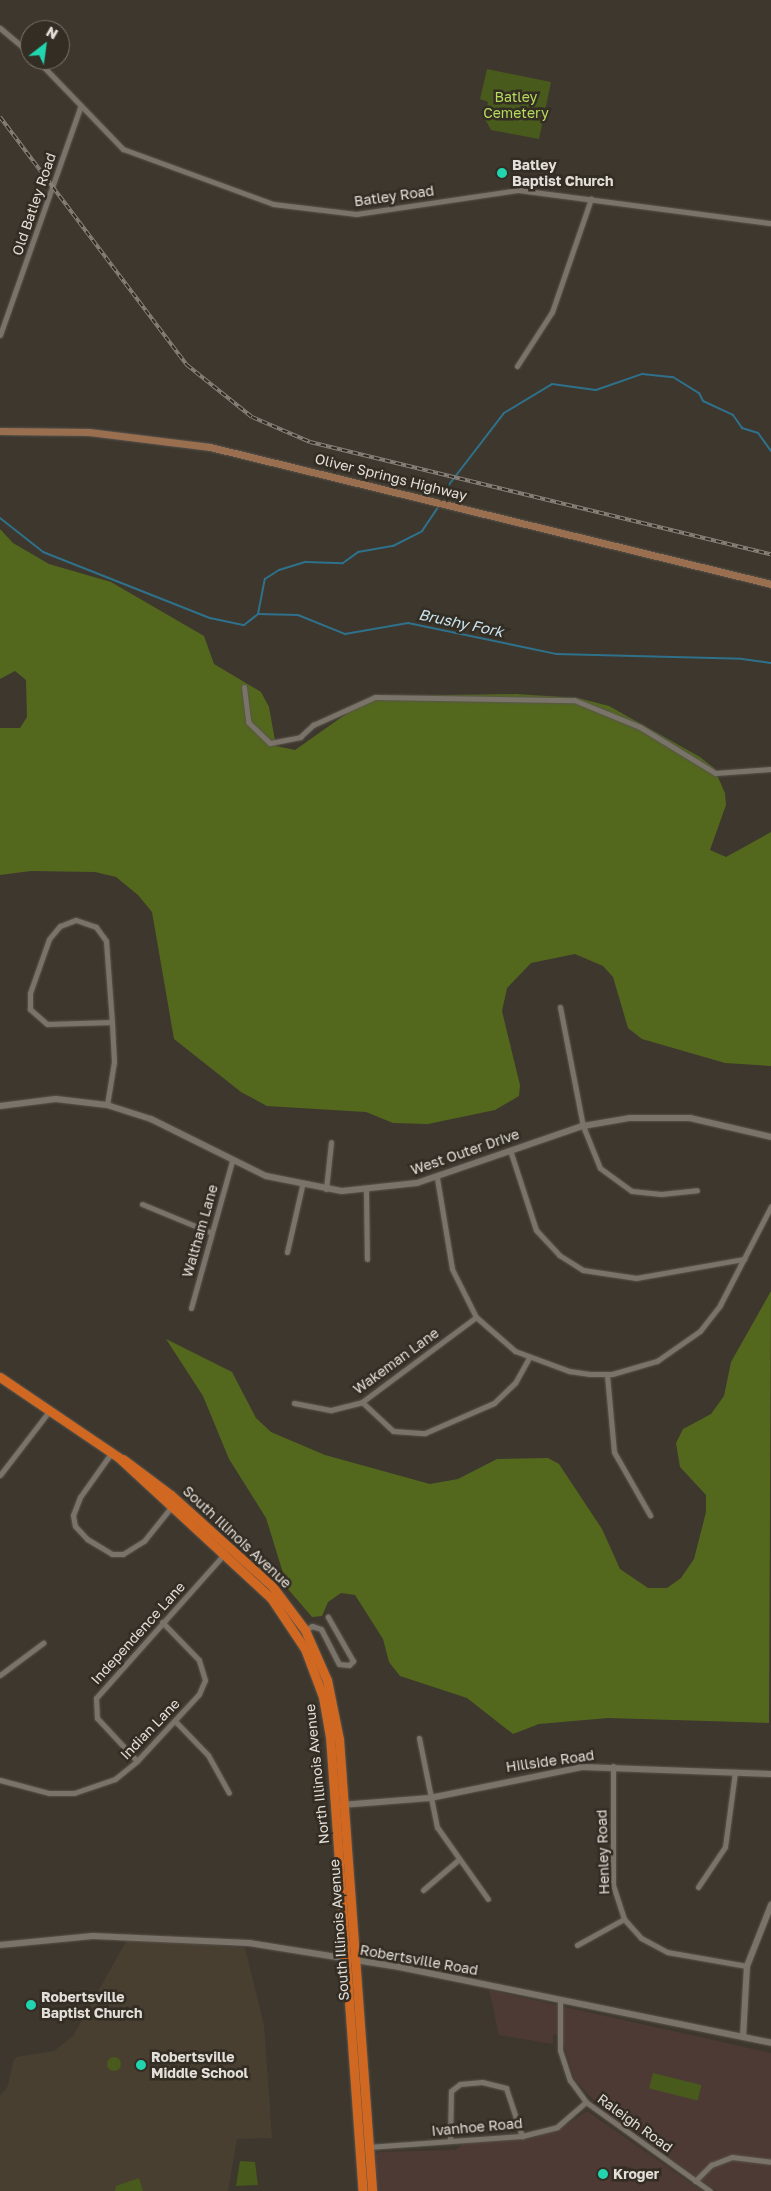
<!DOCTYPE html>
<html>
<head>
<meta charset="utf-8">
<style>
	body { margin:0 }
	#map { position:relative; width:771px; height:2191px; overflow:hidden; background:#3d372e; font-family:"Golos Text",sans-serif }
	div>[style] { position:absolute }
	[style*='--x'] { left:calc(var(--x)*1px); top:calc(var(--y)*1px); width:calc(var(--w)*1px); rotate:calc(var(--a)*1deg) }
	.commercial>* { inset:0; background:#4e3a35 }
	.built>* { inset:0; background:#493f31 }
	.green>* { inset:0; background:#485a1c; transform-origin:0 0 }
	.round { border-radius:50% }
	.forest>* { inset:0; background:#53681d }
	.stream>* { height:2px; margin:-1px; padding:0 1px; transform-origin:1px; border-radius:1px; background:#2f718b }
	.roads { filter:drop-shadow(0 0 1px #59544c) drop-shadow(0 0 1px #59544c) }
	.minor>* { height:5px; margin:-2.5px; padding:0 2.5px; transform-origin:2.5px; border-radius:2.5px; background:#7a7369 }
	.tertiary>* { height:6px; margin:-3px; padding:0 3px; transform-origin:3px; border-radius:3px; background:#7a7369 }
	.secondary>* { height:7px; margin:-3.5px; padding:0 3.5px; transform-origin:3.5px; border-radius:3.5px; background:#9a6f4f }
	.trunk>* { height:9px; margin:-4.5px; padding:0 4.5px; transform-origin:4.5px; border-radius:4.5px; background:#d06822 }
	.rail>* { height:4px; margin-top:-2px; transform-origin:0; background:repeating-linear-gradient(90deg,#332d24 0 5.5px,#88827b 0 11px); box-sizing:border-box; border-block:1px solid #88827b }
	.dots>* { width:14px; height:14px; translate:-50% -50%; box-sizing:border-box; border:2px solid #332d24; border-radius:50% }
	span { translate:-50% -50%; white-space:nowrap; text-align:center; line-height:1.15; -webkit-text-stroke:5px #332d24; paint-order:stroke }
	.park-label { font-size:14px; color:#b5db5c }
	.poi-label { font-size:14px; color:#e2ded8; font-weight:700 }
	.left { translate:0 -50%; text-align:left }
	.street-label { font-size:14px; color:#e2ded8 }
	.water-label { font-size:15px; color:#c9e4ef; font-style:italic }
	.north { position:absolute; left:20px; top:20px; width:50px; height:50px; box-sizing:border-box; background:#332d24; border:1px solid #79746c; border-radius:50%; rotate:30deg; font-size:14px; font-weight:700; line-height:20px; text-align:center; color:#e2ded8 }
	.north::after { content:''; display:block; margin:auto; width:18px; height:22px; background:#21d5af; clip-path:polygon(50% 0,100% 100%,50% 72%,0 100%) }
</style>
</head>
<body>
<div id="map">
	<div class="commercial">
		<div style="clip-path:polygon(489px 1990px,771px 2053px,771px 2191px,717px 2191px,605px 2112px,575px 2080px,561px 2036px,553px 2034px,553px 2044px,499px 2035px)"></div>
		<div style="clip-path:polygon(587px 2111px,702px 2191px,378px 2191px,375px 2154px,379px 2152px,456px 2150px,463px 2143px,533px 2138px,559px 2130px)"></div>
	</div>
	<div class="built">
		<div style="clip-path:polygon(128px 1938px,245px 1948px,264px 2025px,272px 2138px,237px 2139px,228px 2191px,0 2191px,0 2096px,8px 2086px,13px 2062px,16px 2057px,54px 2051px,73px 2036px)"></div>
	</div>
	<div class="green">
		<div style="clip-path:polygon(487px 69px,551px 82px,539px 139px,491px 130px,485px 119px,488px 102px,480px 99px)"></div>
		<div class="round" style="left:107px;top:2057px;width:14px;height:14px"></div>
		<div style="left:653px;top:2073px;width:50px;height:16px;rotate:14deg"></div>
		<div style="clip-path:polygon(240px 2161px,255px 2162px,258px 2185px,236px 2186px)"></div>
		<div style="clip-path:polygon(139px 2178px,143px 2191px,115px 2191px,116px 2186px)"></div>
	</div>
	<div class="forest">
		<div style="clip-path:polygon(0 529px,13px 543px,49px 564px,111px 582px,204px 636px,214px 664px,261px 692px,269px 707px,276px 746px,295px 750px,363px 702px,391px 696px,516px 694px,578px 698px,609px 706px,700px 757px,714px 768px,725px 793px,726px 805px,710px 850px,726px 857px,771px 832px,771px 1066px,725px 1063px,642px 1039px,628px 1028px,613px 977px,603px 966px,575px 954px,531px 963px,507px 988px,502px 1011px,520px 1085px,519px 1096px,495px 1110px,428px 1124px,393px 1123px,366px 1112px,267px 1106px,241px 1092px,174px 1039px,152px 912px,138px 895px,116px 877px,95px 872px,31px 871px,0 875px,0 728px,20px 728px,27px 717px,26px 680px,15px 671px,0 679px)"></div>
		<div style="clip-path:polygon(771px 1291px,769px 1723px,608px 1718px,539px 1724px,513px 1734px,467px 1698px,400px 1676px,389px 1662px,383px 1639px,355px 1595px,341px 1593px,328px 1602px,322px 1616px,312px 1617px,288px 1589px,266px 1518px,229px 1459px,203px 1396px,166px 1339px,232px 1372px,256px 1418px,271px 1432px,325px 1455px,430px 1484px,458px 1479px,497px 1459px,548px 1458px,559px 1464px,602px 1529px,620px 1569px,648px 1588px,667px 1588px,681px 1578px,694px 1559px,706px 1512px,706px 1495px,680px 1467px,676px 1443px,683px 1429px,711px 1414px,724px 1396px,731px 1362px)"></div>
	</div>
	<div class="stream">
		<div style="--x:441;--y:495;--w:103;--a:-52.5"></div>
		<div style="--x:504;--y:413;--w:56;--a:-31.1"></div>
		<div style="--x:552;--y:384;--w:44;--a:7.8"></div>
		<div style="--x:596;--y:390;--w:49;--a:-19.2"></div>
		<div style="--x:642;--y:374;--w:31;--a:6"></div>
		<div style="--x:673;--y:377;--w:31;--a:32"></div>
		<div style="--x:699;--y:393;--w:9;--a:63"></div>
		<div style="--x:703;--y:401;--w:33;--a:25"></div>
		<div style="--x:733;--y:415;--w:16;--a:55"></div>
		<div style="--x:742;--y:428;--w:17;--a:17"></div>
		<div style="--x:758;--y:433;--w:22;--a:54"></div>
		<div style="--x:0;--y:518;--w:55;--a:38.3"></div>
		<div style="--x:43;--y:552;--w:180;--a:21.6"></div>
		<div style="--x:210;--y:618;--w:35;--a:12"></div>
		<div style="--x:244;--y:625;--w:18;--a:-38"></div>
		<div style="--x:258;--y:614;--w:40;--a:1.4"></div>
		<div style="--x:298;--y:615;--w:51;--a:22"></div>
		<div style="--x:345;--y:634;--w:64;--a:-9.9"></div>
		<div style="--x:408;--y:623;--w:151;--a:11.8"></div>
		<div style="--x:556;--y:654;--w:186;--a:1.5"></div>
		<div style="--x:742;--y:659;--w:29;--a:8"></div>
		<div style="--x:258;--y:614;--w:36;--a:-79"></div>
		<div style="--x:265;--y:579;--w:17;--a:-33"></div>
		<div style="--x:279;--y:570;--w:28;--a:-17"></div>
		<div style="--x:306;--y:562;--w:37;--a:2"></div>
		<div style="--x:343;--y:563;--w:19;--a:-36"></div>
		<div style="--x:358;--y:552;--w:36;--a:-10"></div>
		<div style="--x:393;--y:546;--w:33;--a:-27"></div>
		<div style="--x:422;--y:531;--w:27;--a:-56"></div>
	</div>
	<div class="roads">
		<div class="minor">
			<div style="--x:0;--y:28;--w:39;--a:40"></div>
			<div style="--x:37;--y:60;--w:124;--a:46"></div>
			<div style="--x:123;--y:149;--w:160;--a:20.1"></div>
			<div style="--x:273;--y:204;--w:84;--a:6.9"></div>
			<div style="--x:356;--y:214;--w:165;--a:-8.4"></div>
			<div style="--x:519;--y:190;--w:254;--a:7.5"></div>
			<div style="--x:0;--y:335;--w:241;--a:-70.6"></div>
			<div style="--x:517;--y:366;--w:64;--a:-57.1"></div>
			<div style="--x:552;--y:312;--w:120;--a:-71"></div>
			<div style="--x:244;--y:687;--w:35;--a:83"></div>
			<div style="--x:248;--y:722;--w:30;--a:44"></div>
			<div style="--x:270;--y:743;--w:31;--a:-11"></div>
			<div style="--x:300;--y:737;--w:18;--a:-43"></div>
			<div style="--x:313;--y:725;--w:68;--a:-24.3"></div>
			<div style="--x:375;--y:697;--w:199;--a:0.9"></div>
			<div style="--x:574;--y:700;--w:71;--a:22.2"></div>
			<div style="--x:640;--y:727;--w:88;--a:31.5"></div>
			<div style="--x:715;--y:773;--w:56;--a:-4.1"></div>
			<div style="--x:76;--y:920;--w:21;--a:19"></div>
			<div style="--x:96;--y:927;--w:17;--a:54"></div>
			<div style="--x:106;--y:941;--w:81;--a:85.8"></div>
			<div style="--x:112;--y:1022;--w:65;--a:178.2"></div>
			<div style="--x:47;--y:1024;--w:23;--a:-139"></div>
			<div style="--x:30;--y:1009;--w:16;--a:-90"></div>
			<div style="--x:30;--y:993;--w:57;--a:-70.6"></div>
			<div style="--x:49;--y:939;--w:17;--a:-50"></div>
			<div style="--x:60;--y:926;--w:17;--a:-21"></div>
			<div style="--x:560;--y:1007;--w:121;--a:79.1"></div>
			<div style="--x:583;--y:1126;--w:45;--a:68"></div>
			<div style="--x:600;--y:1168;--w:39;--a:36"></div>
			<div style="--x:632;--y:1191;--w:29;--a:6"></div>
			<div style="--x:661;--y:1194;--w:36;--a:-6"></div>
			<div style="--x:107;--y:1105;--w:44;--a:-80.8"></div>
			<div style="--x:114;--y:1062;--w:40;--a:-92.9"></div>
			<div style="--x:510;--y:1150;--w:84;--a:72"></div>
			<div style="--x:536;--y:1230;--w:34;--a:47"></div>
			<div style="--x:559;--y:1255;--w:28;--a:32"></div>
			<div style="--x:583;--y:1270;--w:54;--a:8.6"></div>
			<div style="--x:636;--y:1278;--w:110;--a:-10"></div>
			<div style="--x:437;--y:1178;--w:92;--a:80.6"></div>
			<div style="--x:452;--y:1269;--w:54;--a:63.4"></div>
			<div style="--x:476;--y:1317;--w:52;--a:41.1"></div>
			<div style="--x:515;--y:1351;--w:58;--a:20.3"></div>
			<div style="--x:569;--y:1371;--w:21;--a:8"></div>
			<div style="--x:590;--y:1374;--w:22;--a:0"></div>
			<div style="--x:612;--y:1374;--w:47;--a:-16.1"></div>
			<div style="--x:657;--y:1361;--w:52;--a:-34.9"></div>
			<div style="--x:700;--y:1331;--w:33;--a:-52"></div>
			<div style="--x:720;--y:1305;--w:111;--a:-62.7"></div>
			<div style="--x:326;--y:1189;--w:47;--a:-83.9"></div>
			<div style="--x:366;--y:1191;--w:68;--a:89.2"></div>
			<div style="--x:142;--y:1204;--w:74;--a:22.4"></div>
			<div style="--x:287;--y:1252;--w:68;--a:-77.2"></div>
			<div style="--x:191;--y:1308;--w:153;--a:-74.4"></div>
			<div style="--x:607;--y:1375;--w:77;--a:84.8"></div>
			<div style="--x:614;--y:1452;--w:73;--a:60.3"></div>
			<div style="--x:362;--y:1402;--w:42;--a:43.1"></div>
			<div style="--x:393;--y:1431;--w:32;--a:4"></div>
			<div style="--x:425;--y:1433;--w:75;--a:-23.5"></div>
			<div style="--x:494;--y:1403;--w:29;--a:-44"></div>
			<div style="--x:515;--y:1383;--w:29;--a:-61"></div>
			<div style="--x:294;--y:1403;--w:38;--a:11"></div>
			<div style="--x:331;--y:1410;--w:32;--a:-14"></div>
			<div style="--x:362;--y:1402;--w:142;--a:-36.7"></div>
			<div style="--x:112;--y:1452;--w:55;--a:125.4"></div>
			<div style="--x:80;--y:1497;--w:19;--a:111"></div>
			<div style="--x:73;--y:1515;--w:11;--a:80"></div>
			<div style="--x:75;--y:1526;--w:18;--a:47"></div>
			<div style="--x:87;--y:1539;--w:29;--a:31"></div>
			<div style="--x:112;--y:1554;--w:11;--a:0"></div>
			<div style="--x:123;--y:1554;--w:25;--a:-32"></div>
			<div style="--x:144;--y:1541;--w:45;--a:-51.3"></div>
			<div style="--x:0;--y:1475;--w:82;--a:-52.4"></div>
			<div style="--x:304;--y:1631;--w:9;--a:-32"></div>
			<div style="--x:312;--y:1626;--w:9;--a:18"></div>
			<div style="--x:321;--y:1629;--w:39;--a:63"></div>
			<div style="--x:339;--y:1664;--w:10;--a:6"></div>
			<div style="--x:349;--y:1665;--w:6;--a:-45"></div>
			<div style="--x:353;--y:1661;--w:51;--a:-119.6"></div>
			<div style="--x:0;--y:1675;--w:54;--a:-36.7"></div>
			<div style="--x:175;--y:1721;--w:47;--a:45.9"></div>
			<div style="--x:208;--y:1755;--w:43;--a:61.1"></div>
			<div style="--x:419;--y:1738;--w:91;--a:78.6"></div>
			<div style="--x:437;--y:1827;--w:88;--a:54.7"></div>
			<div style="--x:137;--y:1761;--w:59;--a:-132.9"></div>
			<div style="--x:97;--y:1718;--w:20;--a:-93"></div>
			<div style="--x:96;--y:1698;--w:194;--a:-48.3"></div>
			<div style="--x:613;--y:1766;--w:119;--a:90"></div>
			<div style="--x:613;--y:1885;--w:36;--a:72"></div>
			<div style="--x:624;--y:1919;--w:25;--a:48"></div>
			<div style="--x:641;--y:1938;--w:30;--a:28"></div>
			<div style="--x:667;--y:1952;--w:81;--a:9.9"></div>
			<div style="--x:0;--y:1780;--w:51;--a:14.9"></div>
			<div style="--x:49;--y:1793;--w:25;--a:0"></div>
			<div style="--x:74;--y:1793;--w:43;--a:-18.9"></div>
			<div style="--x:115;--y:1779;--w:28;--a:-39"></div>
			<div style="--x:137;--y:1761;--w:91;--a:-47.2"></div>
			<div style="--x:199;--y:1694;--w:15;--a:-67"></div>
			<div style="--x:205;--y:1680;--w:21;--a:-107"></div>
			<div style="--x:199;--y:1660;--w:53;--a:-134.2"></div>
			<div style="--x:698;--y:1887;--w:48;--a:-56"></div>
			<div style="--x:725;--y:1847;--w:76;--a:-82.4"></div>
			<div style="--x:423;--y:1890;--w:45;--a:-40.5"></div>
			<div style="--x:577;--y:1945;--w:54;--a:-29"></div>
			<div style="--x:560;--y:2000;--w:50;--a:90"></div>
			<div style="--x:560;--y:2050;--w:32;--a:72"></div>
			<div style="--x:570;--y:2080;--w:27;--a:54"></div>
			<div style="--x:586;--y:2102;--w:153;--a:35.7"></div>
			<div style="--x:450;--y:2141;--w:50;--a:-88.9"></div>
			<div style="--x:451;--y:2091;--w:11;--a:-38"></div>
			<div style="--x:460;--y:2084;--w:22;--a:-5"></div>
			<div style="--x:482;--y:2082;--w:25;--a:14"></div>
			<div style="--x:506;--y:2088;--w:51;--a:71.6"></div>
			<div style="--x:368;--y:2147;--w:154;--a:-4.1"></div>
			<div style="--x:522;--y:2136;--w:36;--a:-14"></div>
			<div style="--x:557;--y:2127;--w:38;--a:-41"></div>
			<div style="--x:695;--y:2181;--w:23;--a:-45"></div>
			<div style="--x:711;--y:2165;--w:22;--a:-21"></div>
			<div style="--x:732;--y:2157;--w:39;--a:7"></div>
		</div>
		<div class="tertiary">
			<div style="--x:0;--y:1106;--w:56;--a:-7.1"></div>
			<div style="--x:56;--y:1099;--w:51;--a:6.7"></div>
			<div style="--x:107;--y:1105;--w:46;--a:17.7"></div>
			<div style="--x:151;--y:1119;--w:128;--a:26.4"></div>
			<div style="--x:266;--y:1176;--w:77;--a:11.2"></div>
			<div style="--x:342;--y:1191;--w:75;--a:-6.1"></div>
			<div style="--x:417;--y:1183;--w:176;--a:-19"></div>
			<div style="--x:583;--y:1126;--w:48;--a:-9.7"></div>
			<div style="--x:630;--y:1118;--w:60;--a:0"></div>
			<div style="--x:690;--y:1118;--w:83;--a:13.2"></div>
			<div style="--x:341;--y:1805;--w:89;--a:-4.5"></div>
			<div style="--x:430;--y:1798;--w:155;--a:-11.5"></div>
			<div style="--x:582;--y:1767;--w:189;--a:2.1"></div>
			<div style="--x:0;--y:1945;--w:93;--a:-5.5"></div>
			<div style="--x:93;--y:1936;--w:156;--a:2.6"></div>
			<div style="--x:249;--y:1943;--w:152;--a:9.1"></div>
			<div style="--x:399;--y:1967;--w:380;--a:11.5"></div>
			<div style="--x:743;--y:2037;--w:71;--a:-86.8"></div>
			<div style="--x:747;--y:1966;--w:66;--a:-68.5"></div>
		</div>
		<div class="secondary">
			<div style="--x:0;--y:431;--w:89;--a:0.6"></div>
			<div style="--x:89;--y:432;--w:122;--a:7.1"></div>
			<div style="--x:210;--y:447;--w:577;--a:13.72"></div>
		</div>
		<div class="trunk">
			<div style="--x:0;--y:1377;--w:143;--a:34.1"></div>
			<div style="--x:118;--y:1457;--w:208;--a:42.7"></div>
			<div style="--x:271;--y:1598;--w:61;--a:56.3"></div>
			<div style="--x:305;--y:1649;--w:51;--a:69.4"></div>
			<div style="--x:323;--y:1697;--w:40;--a:80"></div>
			<div style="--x:330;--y:1736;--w:456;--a:85.9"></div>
			<div style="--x:123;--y:1459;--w:60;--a:36.9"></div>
			<div style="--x:171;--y:1495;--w:136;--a:42"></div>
			<div style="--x:272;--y:1586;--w:55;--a:53.1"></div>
			<div style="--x:305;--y:1630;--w:55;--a:66.3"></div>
			<div style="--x:327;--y:1680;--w:60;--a:78.5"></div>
			<div style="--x:339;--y:1739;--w:453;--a:85.8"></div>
		</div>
	</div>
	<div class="rail">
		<div style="--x:0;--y:117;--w:311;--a:53"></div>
		<div style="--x:187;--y:365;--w:83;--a:38.7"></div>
		<div style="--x:252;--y:417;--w:63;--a:23.3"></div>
		<div style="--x:310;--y:442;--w:474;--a:13.7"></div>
	</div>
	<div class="dots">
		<div style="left:502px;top:173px;background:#21d5af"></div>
		<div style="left:31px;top:2005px;background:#21d5af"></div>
		<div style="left:141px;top:2065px;background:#21d5af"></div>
		<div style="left:603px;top:2174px;background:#21d5af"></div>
	</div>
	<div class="park-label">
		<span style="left:516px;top:105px">Batley<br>Cemetery</span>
	</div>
	<div class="poi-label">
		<span class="left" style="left:512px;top:173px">Batley<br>Baptist Church</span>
		<span class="left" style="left:41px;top:2005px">Robertsville<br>Baptist Church</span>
		<span class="left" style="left:151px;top:2065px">Robertsville<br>Middle School</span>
		<span class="left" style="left:613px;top:2174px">Kroger</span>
	</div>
	<div class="street-label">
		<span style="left:394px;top:196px;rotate:-8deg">Batley Road</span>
		<span style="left:34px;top:204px;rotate:-71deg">Old Batley Road</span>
		<span style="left:391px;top:477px;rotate:14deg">Oliver Springs Highway</span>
		<span style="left:465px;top:1152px;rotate:-19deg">West Outer Drive</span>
		<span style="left:200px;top:1231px;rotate:-74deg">Waltham Lane</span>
		<span style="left:396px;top:1361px;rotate:-36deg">Wakeman Lane</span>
		<span style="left:237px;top:1537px;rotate:43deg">South Illinois Avenue</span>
		<span style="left:138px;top:1633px;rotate:-48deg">Independence Lane</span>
		<span style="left:150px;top:1729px;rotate:-46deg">Indian Lane</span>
		<span style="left:550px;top:1761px;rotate:-8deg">Hillside Road</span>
		<span style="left:317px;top:1774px;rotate:-96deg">North Illinois Avenue</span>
		<span style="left:603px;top:1852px;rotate:-92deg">Henley Road</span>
		<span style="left:339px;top:1930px;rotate:-94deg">South Illinois Avenue</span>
		<span style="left:419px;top:1960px;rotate:10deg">Robertsville Road</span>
		<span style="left:635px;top:2123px;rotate:36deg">Raleigh Road</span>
		<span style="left:477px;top:2127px;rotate:-5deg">Ivanhoe Road</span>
	</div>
	<div class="water-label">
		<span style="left:461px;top:623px;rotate:12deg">Brushy Fork</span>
	</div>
	<div class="north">N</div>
</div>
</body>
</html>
